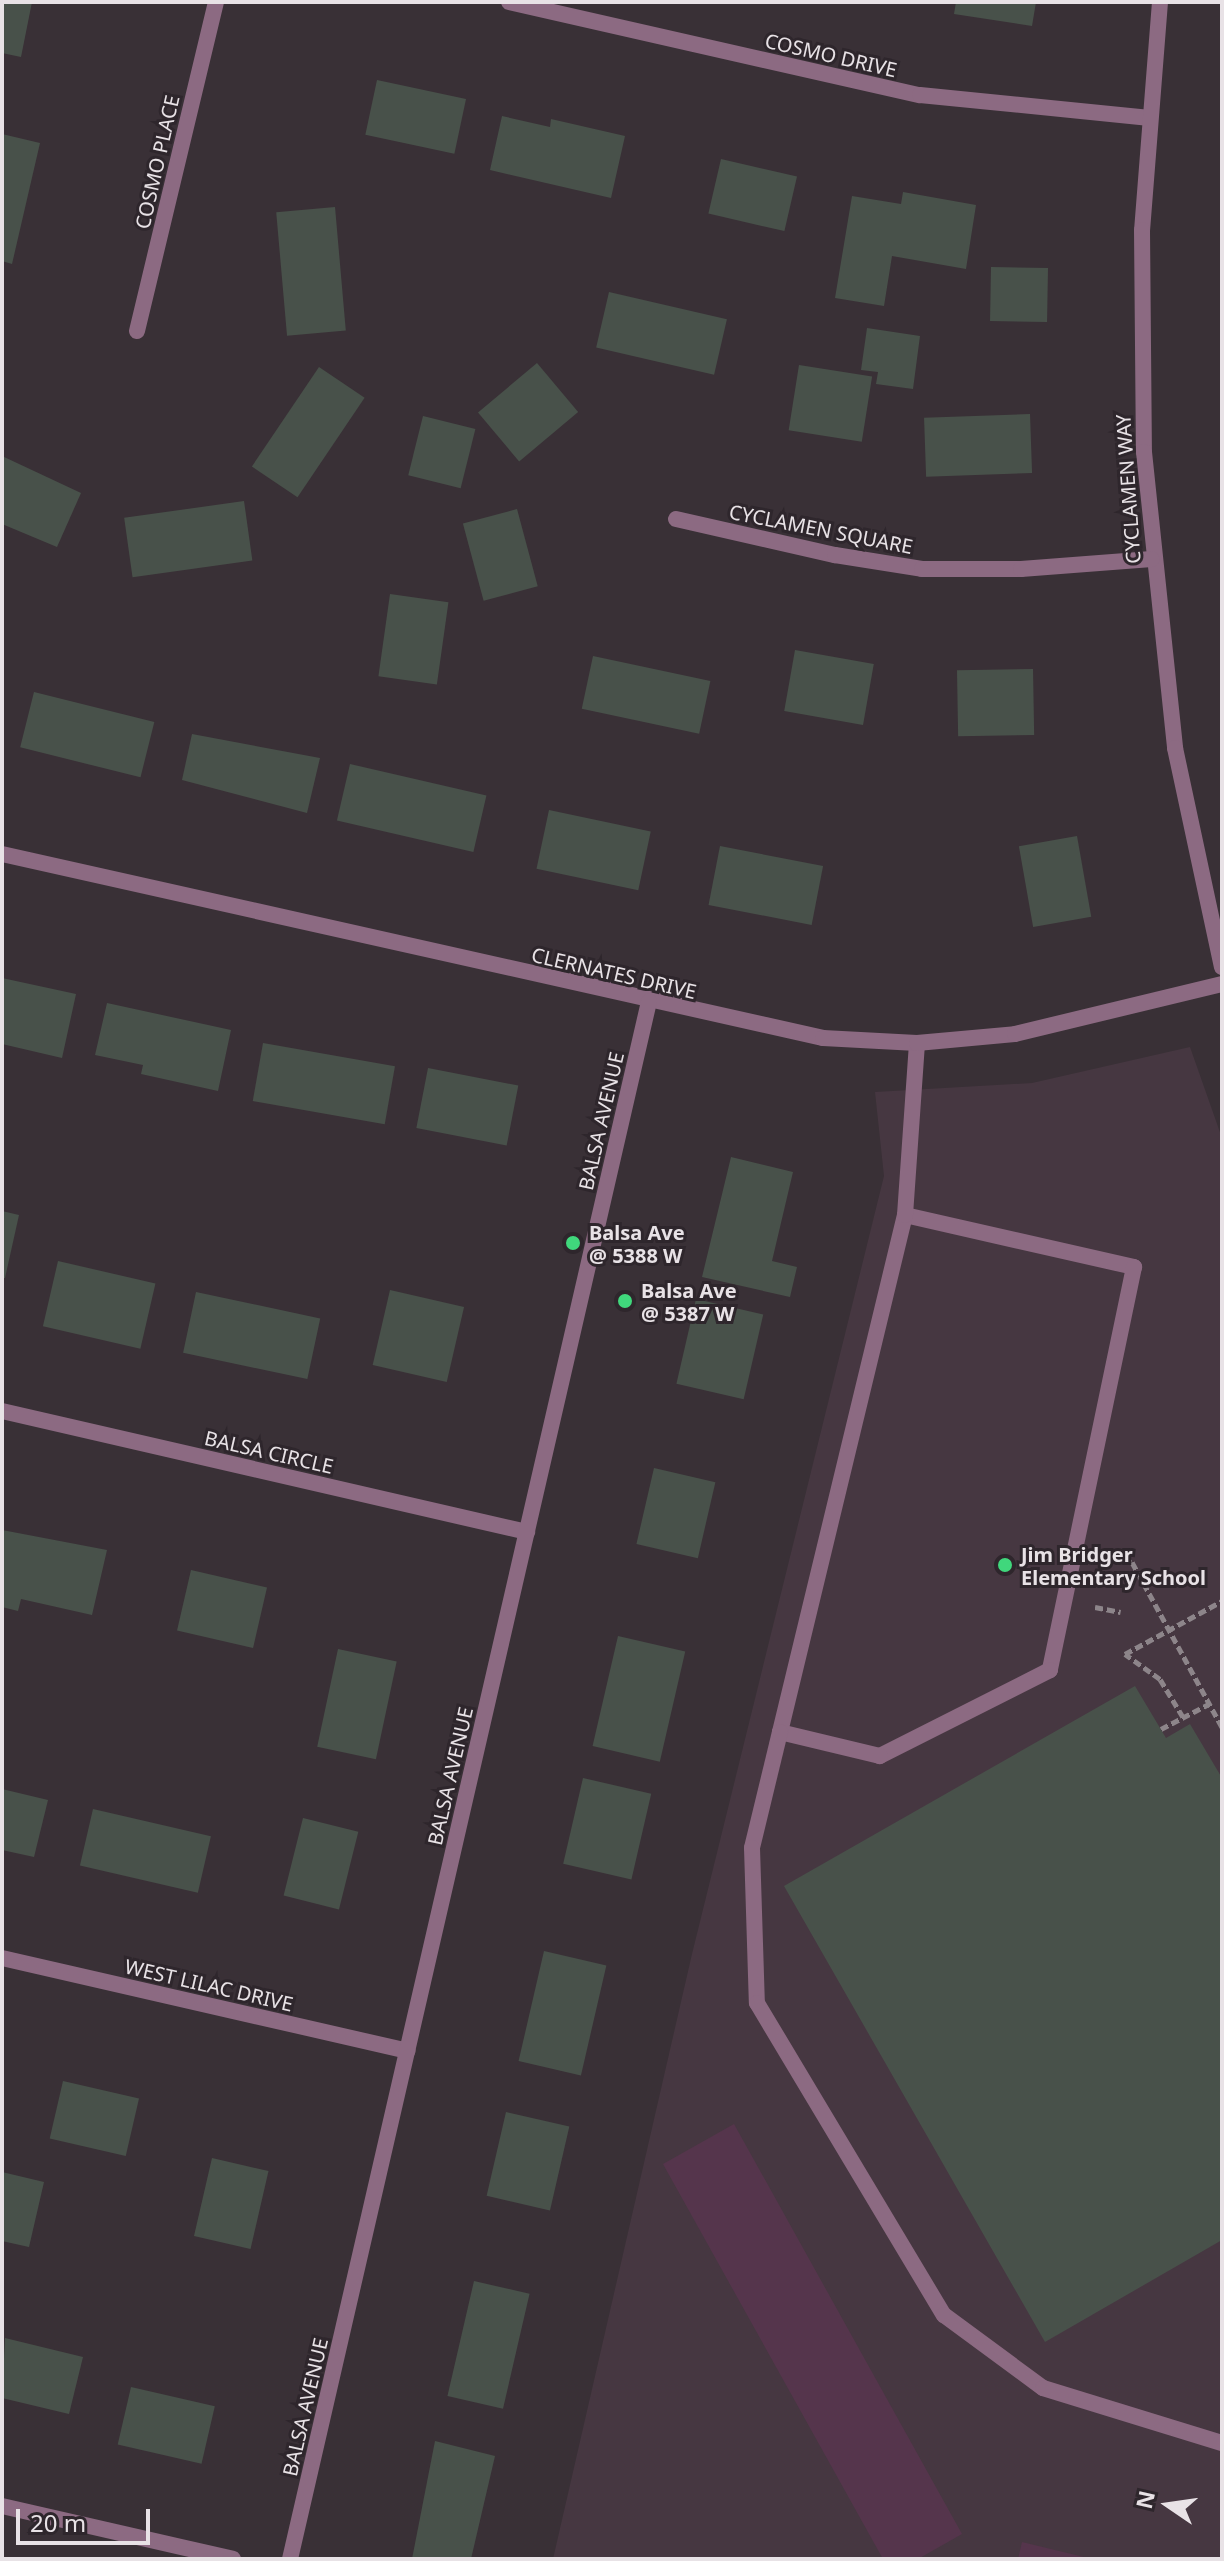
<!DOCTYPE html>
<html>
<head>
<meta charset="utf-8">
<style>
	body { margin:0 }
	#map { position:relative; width:1224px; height:2561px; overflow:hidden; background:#393036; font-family:"Noto Sans",sans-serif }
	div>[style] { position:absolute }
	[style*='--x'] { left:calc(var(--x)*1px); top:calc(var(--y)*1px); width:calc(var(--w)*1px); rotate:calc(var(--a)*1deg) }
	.built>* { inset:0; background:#463741 }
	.green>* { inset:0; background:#55354c }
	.building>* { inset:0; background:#48514a; transform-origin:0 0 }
	.path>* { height:5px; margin-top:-2.5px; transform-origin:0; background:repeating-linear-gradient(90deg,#8d858a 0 8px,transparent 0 12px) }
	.service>* { height:16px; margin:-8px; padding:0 8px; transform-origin:8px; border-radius:8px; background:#8c6a82 }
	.minor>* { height:16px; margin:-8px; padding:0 8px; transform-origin:8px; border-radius:8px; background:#8c6a82 }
	.dots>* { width:22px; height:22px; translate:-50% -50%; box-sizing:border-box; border:4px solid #2e262c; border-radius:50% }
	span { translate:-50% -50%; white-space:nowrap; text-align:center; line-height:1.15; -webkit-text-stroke:6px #2e262c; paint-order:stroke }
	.street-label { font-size:20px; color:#e8e2e6 }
	.poi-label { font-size:20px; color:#e8e2e6; font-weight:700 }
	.left { translate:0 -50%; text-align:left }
	.frame { position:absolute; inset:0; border:4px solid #e8e2e6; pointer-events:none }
	.north { position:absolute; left:1128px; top:2465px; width:80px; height:80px; -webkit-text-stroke:6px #2e262c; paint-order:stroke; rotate:283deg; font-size:22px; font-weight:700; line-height:32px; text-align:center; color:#e8e2e6 }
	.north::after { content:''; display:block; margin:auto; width:28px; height:36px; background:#e8e2e6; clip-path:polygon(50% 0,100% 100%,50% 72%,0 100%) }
	.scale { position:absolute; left:16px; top:2509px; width:134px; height:36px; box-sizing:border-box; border:4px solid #e8e2e6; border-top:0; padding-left:10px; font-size:24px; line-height:28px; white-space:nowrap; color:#e8e2e6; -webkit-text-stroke:6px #2e262c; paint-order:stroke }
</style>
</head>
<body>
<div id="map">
	<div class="built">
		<div style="clip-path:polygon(1190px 1047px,1222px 1138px,1222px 2559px,553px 2559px,692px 1954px,884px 1176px,875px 1092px,1032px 1083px)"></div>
	</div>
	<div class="green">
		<div style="clip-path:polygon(734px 2124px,962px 2534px,918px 2559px,883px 2559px,663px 2164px)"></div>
		<div style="clip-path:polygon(1022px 2542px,1092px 2559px,1018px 2559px)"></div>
	</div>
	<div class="building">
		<div style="clip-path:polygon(2px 2px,32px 2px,21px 57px,2px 53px)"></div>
		<div style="clip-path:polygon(956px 2px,1036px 2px,1032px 26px,954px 14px)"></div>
		<div style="left:377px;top:80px;width:91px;height:56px;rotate:12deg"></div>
		<div style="clip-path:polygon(502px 116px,550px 127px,551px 119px,625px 136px,611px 198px,490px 170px)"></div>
		<div style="clip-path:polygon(2px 134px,40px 143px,12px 264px,2px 261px)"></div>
		<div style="left:721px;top:159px;width:78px;height:56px;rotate:13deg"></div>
		<div style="clip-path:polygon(903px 192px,976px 205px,966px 269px,892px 256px,884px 306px,835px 298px,852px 196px,901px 204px)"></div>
		<div style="left:335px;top:207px;width:124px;height:59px;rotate:85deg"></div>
		<div style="left:991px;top:267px;width:57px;height:54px;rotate:1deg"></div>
		<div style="left:609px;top:292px;width:121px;height:57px;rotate:13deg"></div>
		<div style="clip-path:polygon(867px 328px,920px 336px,913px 389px,876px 384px,878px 372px,861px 370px)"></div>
		<div style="left:537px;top:363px;width:64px;height:77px;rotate:50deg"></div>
		<div style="left:799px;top:365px;width:74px;height:66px;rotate:9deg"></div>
		<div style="left:319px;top:367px;width:55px;height:120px;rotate:34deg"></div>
		<div style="left:1030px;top:414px;width:59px;height:106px;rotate:88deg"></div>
		<div style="left:423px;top:416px;width:54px;height:61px;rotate:14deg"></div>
		<div style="clip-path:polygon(2px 456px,81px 493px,57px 547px,2px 524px)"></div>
		<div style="left:244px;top:501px;width:60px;height:121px;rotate:82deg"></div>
		<div style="left:517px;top:509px;width:80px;height:56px;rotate:75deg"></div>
		<div style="left:390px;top:594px;width:59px;height:83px;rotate:8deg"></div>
		<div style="left:795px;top:650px;width:80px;height:62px;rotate:10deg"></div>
		<div style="left:593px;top:656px;width:120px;height:54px;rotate:12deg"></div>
		<div style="left:1033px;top:669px;width:66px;height:76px;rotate:89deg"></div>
		<div style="left:34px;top:692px;width:124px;height:57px;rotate:14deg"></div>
		<div style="clip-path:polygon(192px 734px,320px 758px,307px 813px,182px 780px)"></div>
		<div style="left:350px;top:764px;width:140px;height:58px;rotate:13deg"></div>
		<div style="left:549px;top:810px;width:104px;height:60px;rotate:12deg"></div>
		<div style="left:1077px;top:836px;width:82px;height:59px;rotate:80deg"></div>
		<div style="left:720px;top:846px;width:105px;height:60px;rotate:11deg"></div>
		<div style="clip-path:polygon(2px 978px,76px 994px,62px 1058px,2px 1044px)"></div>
		<div style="clip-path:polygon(107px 1003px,231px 1030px,218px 1091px,141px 1074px,143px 1065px,95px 1055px)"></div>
		<div style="left:263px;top:1043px;width:134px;height:59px;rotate:10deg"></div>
		<div style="left:428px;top:1068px;width:92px;height:61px;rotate:11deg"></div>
		<div style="clip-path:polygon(731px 1157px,793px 1172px,772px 1261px,797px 1267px,790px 1297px,702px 1277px)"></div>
		<div style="clip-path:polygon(2px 1211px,19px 1215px,5px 1278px,2px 1278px)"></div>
		<div style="left:58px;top:1261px;width:100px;height:67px;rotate:13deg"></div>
		<div style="left:390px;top:1290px;width:76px;height:77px;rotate:13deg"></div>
		<div style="left:196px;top:1292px;width:127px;height:62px;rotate:12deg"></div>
		<div style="left:696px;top:1299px;width:69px;height:87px;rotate:13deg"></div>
		<div style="left:654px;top:1468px;width:63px;height:78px;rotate:13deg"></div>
		<div style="clip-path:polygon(2px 1530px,107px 1550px,92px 1615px,21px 1599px,18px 1611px,2px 1607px)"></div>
		<div style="left:191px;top:1570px;width:78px;height:62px;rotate:13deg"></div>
		<div style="left:618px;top:1636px;width:69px;height:113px;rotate:13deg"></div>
		<div style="left:338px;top:1649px;width:60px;height:100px;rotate:12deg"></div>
		<div style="clip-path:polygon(1135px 1686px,1166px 1738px,1190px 1724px,1222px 1778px,1222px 2240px,1045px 2342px,784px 1886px)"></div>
		<div style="left:583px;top:1778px;width:70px;height:88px;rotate:13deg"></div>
		<div style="clip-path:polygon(2px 1789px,48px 1800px,34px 1857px,2px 1850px)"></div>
		<div style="left:93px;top:1809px;width:121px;height:58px;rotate:13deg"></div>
		<div style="left:303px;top:1818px;width:57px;height:80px;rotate:14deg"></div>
		<div style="left:544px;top:1951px;width:64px;height:113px;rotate:13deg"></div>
		<div style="left:63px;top:2081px;width:78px;height:59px;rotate:13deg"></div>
		<div style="left:506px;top:2112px;width:65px;height:86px;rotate:13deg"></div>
		<div style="left:212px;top:2158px;width:58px;height:80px;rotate:13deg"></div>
		<div style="clip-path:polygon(2px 2172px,44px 2182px,29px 2247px,2px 2241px)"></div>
		<div style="left:474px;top:2281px;width:57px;height:118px;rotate:13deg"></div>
		<div style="clip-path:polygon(5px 2338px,83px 2357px,69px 2414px,2px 2398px)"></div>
		<div style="left:131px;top:2387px;width:86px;height:59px;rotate:13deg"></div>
		<div style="clip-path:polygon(435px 2441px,495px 2456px,471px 2559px,412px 2559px)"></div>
	</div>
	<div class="path">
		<div style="--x:1104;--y:1557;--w:28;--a:10"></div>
		<div style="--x:1132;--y:1562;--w:188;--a:61.4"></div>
		<div style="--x:1095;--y:1607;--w:26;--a:11"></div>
		<div style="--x:1183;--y:1717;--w:44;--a:-121.2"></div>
		<div style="--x:1160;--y:1679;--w:43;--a:-144.5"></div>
		<div style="--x:1125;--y:1654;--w:111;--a:-28.7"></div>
		<div style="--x:1161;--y:1729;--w:54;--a:-27.5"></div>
	</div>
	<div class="service">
		<div style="--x:905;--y:1215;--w:235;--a:12.8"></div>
		<div style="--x:1134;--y:1267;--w:412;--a:101.8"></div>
		<div style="--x:1050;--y:1670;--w:191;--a:153.2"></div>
		<div style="--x:880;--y:1756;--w:103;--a:-166.5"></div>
		<div style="--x:780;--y:1732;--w:532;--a:-76.41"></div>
		<div style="--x:905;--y:1215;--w:172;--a:-86"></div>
		<div style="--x:780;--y:1732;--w:119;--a:103.6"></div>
		<div style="--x:752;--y:1848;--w:155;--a:88.2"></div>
		<div style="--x:757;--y:2003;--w:364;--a:59.1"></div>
		<div style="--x:944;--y:2315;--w:123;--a:36.4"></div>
		<div style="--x:1043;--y:2388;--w:187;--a:17.1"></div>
	</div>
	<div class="minor">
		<div style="--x:509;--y:2;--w:421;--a:12.8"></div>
		<div style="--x:920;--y:95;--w:231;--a:5.7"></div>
		<div style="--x:1160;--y:2;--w:229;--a:94.5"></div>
		<div style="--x:1142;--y:230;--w:222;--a:89.5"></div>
		<div style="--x:1144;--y:452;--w:298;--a:84"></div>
		<div style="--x:1175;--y:748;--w:224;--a:77.9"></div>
		<div style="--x:137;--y:331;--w:338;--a:-76.5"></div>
		<div style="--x:676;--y:519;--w:163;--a:12.8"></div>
		<div style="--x:835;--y:555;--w:88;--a:9.1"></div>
		<div style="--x:922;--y:569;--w:99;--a:0"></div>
		<div style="--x:1021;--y:569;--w:131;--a:-4.4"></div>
		<div style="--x:2;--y:854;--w:841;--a:12.63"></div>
		<div style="--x:823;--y:1038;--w:94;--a:3"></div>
		<div style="--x:917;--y:1043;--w:98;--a:-5.2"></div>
		<div style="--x:1015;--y:1034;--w:213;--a:-13.6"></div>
		<div style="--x:2;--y:1411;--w:539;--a:12.98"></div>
		<div style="--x:2;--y:1958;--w:416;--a:12.9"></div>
		<div style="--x:2;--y:2506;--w:237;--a:12.9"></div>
		<div style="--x:290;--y:2559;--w:1598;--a:-77.02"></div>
	</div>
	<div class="dots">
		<div style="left:573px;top:1243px;background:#40d77c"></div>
		<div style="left:625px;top:1301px;background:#40d77c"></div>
		<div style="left:1005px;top:1565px;background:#40d77c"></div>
	</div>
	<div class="street-label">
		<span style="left:831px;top:55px;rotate:13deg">COSMO DRIVE</span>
		<span style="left:157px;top:162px;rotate:-77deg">COSMO PLACE</span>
		<span style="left:1128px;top:489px;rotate:-94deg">CYCLAMEN WAY</span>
		<span style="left:821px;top:529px;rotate:11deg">CYCLAMEN SQUARE</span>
		<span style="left:614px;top:973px;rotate:13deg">CLERNATES DRIVE</span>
		<span style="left:601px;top:1121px;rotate:-77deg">BALSA AVENUE</span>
		<span style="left:269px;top:1452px;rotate:13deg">BALSA CIRCLE</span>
		<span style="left:450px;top:1776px;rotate:-77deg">BALSA AVENUE</span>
		<span style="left:209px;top:1985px;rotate:13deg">WEST LILAC DRIVE</span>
		<span style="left:305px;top:2407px;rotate:-77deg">BALSA AVENUE</span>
	</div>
	<div class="poi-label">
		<span class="left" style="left:589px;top:1244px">Balsa Ave<br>@ 5388 W</span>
		<span class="left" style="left:641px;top:1302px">Balsa Ave<br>@ 5387 W</span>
		<span class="left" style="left:1021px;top:1566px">Jim Bridger<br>Elementary School</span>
	</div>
	<div class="frame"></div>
	<div class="north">N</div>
	<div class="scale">20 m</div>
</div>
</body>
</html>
